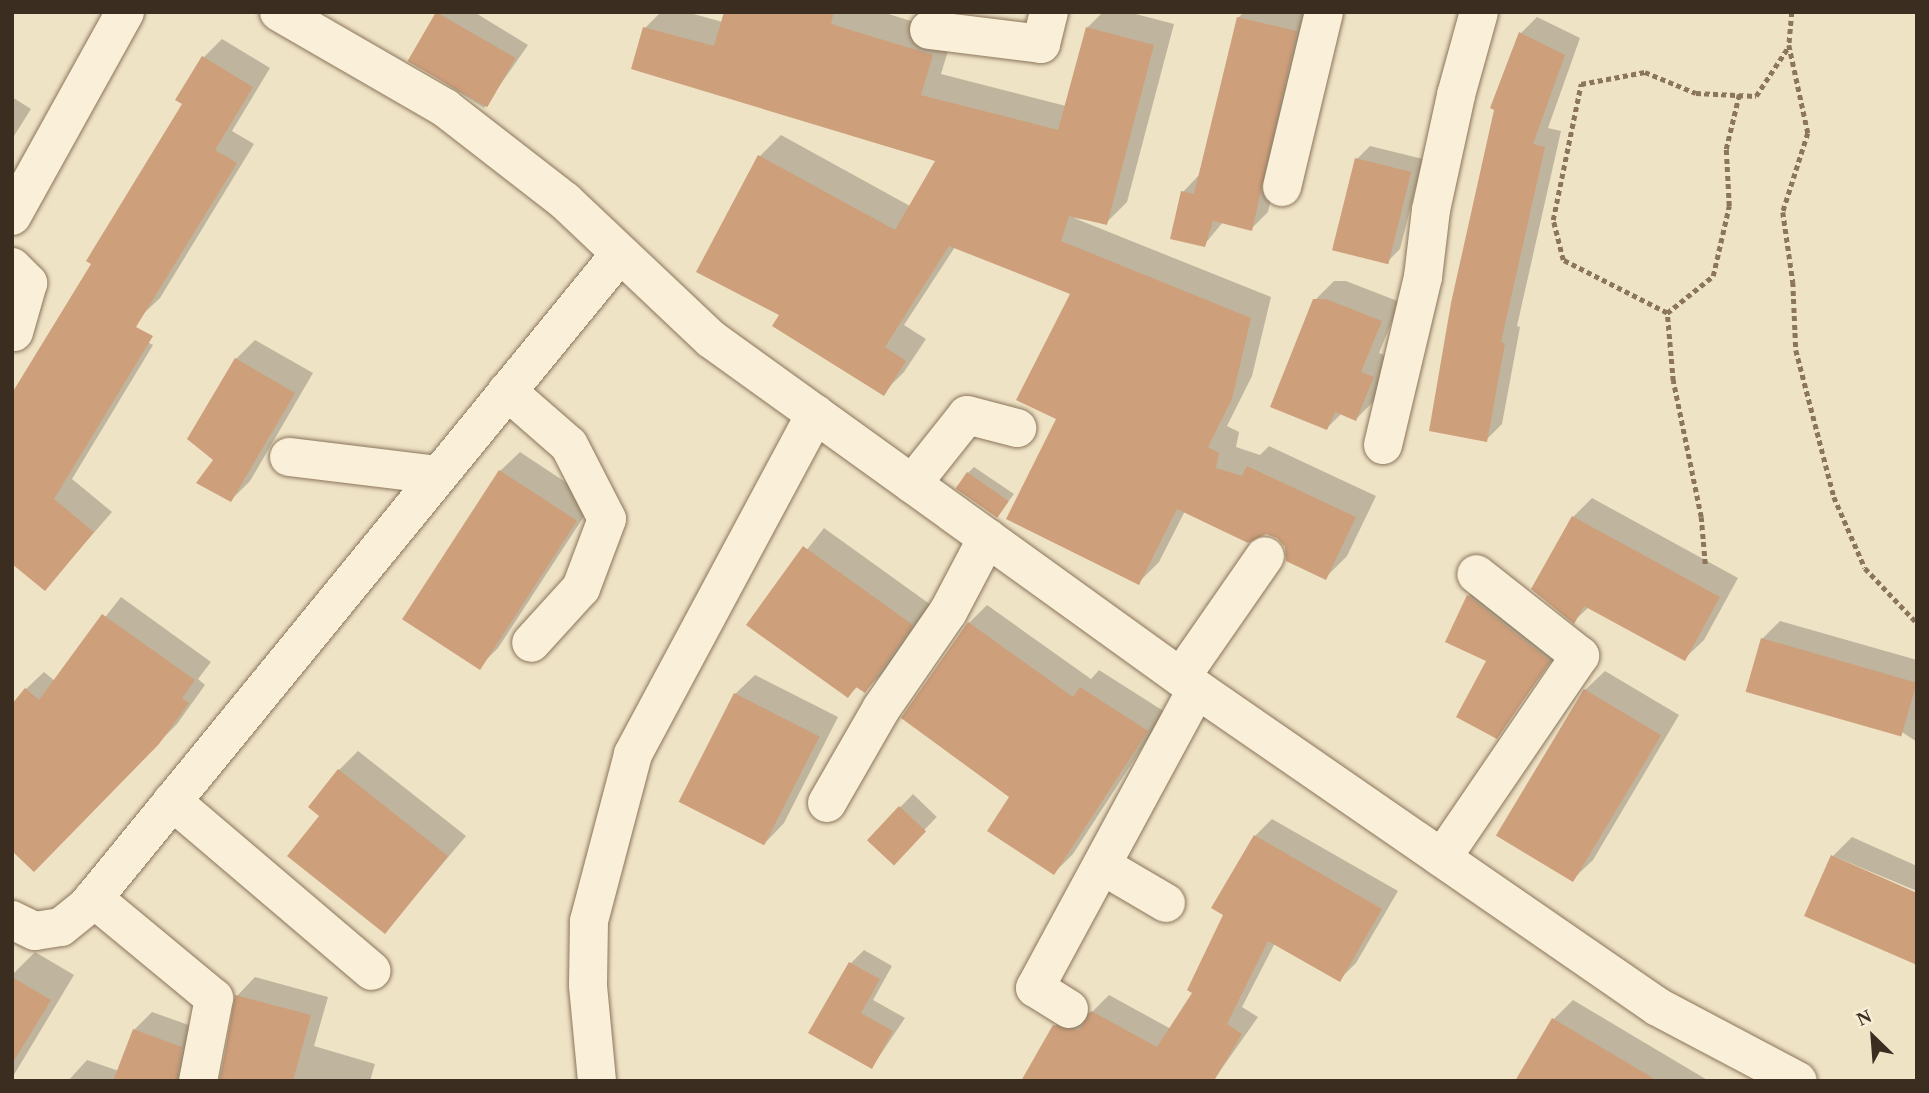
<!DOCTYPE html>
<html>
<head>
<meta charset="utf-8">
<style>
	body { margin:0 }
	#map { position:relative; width:1929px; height:1093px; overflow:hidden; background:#efe3c6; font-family:"Times New Roman",serif }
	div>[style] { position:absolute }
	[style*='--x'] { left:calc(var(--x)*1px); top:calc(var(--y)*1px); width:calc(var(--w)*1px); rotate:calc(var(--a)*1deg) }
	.shadow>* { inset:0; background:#0003; transform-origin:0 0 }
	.building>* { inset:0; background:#ce9f7b; transform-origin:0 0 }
	.path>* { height:4.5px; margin-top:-2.25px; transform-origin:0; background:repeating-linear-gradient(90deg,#8b755b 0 5px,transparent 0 8.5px) }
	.roads { filter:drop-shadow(0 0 2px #8b755b) drop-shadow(0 0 2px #8b755b) }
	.minor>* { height:38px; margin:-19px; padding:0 19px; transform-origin:19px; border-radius:19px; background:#faf0da }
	span { translate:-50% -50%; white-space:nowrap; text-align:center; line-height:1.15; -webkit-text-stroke:5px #f7edd6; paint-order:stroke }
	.frame { position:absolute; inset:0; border:14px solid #3b2d1f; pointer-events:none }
	.north { position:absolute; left:1838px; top:1002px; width:70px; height:70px; -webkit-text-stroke:5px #f7edd6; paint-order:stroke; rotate:335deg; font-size:19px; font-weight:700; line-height:28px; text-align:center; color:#3b2d1f }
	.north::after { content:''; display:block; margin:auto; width:24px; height:32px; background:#3b2d1f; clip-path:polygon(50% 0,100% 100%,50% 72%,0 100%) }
</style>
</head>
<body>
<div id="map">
	<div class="shadow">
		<div style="clip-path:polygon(438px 12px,474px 12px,528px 45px,484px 108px,409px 60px)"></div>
		<div style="clip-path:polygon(661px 12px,686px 12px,723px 22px,726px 12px,882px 12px,953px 34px,941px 74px,1066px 106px,1087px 28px,1103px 12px,1128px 12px,1174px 24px,1127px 202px,1106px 223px,1074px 218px,1271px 297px,1252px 376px,1227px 426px,1239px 432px,1236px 447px,1260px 455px,1269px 446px,1376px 496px,1347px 556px,1326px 577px,1278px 536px,1185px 511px,1159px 562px,1138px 583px,1058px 418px,1072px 293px,955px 247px,904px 325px,926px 339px,904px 372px,883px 393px,781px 314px,760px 156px,781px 135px,910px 206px,937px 160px,645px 28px)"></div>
		<div style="clip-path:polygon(1244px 12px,1313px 14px,1268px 212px,1251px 229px,1223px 222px,1204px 245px,1183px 192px,1200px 174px,1238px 18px)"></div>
		<div style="clip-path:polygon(1537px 17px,1580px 38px,1548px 128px,1561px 131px,1517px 326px,1520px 327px,1502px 424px,1486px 440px,1521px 33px)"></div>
		<div style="clip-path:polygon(222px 39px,270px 68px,232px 131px,254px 144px,160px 298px,142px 315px,184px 103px,178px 99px,204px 57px)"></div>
		<div style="clip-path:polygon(12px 97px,31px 109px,12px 139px)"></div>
		<div style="clip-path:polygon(1370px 146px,1423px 159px,1400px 249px,1387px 262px,1357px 159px)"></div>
		<div style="clip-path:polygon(1334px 281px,1346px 281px,1400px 302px,1379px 353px,1392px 358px,1375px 400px,1356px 419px,1342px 413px,1327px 428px,1315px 300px)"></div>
		<div style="clip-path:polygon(76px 304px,153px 345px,72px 479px,112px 512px,45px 589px,12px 512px)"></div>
		<div style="clip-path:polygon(255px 340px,313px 373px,250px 481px,231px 500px,216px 459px,236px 359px)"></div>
		<div style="clip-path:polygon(520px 452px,594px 501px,498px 648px,479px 667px,500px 471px)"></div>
		<div style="clip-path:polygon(974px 467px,1014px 494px,997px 516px,968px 473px)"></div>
		<div style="clip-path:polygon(1592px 498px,1738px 578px,1704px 640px,1684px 659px,1589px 607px,1574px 621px,1573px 517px)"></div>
		<div style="clip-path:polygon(824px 528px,931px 605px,884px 672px,865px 691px,858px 686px,848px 696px,748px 625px)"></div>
		<div style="clip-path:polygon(1481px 583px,1562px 647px,1496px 737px,1488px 660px,1447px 642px,1468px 596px)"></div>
		<div style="clip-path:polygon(121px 597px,211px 662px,198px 679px,205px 685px,177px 724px,34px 870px,26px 689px,44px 672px,55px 681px)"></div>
		<div style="clip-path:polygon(987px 605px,1091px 679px,1099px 670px,1165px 712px,1073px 854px,1054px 873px,1011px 796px,969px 623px)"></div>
		<div style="clip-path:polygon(1780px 621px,1917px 660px,1917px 742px,1762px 639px)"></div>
		<div style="clip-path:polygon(1605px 671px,1679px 715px,1593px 860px,1573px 879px,1585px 690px)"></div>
		<div style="clip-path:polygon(755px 675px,838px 717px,784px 823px,765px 843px,735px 694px)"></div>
		<div style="clip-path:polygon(358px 751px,466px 836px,385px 932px,321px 815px,339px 770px)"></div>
		<div style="left:913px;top:794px;width:33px;height:64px;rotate:44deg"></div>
		<div style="clip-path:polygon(1272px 819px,1398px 891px,1356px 963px,1339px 980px,1275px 943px,1242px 1007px,1258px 1017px,1213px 1081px,1055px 1026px,1072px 1009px,1091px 1013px,1109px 995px,1171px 1029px,1194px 992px,1255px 836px)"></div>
		<div style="clip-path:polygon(1852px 837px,1917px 866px,1917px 891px,1833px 856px)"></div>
		<div style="clip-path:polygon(864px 950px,892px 966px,873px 1000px,905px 1018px,872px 1067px,851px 963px)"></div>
		<div style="clip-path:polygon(35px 952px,74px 975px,12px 1078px,12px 975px)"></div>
		<div style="clip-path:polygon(255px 977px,328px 997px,314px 1046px,375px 1064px,370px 1081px,219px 1081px,237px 996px)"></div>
		<div style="clip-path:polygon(1573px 1000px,1709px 1081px,1517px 1081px,1554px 1019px)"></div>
		<div style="clip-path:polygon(152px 1012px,200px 1029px,205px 1081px,68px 1081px,87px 1060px,119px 1071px,134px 1030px)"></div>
	</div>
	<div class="building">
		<div style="left:436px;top:12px;width:92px;height:57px;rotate:30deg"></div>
		<div style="clip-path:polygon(724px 12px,834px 12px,831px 24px,933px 55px,921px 95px,1058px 130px,1086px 27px,1154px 45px,1107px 225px,1069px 216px,1061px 241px,1251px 318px,1232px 399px,1208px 447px,1219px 453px,1216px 468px,1242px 476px,1247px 466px,1356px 517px,1326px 580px,1286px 561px,1285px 547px,1277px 538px,1266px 534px,1248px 543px,1177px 509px,1139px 585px,1006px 519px,1056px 419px,1016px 400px,1070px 294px,949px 246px,885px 347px,906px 361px,884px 396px,772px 326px,779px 315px,696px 272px,758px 155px,895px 230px,935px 161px,631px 69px,643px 27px,714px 46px)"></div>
		<div style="clip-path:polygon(1237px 17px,1297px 31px,1252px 231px,1213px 221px,1205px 247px,1170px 239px,1181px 191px,1194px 194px)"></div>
		<div style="clip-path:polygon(1519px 32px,1565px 55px,1533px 144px,1545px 147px,1501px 342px,1505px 343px,1487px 442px,1429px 431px,1451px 303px,1494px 110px,1490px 108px)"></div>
		<div style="clip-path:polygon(202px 56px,253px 87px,215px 150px,237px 163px,136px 327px,153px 336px,54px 499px,94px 532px,45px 591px,12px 564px,12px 393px,91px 264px,86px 261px,182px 104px,175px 100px)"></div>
		<div style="left:1355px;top:158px;width:58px;height:95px;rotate:14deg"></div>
		<div style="clip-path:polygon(1313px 299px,1326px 299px,1382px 321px,1361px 372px,1374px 377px,1356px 421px,1335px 412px,1327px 430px,1270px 407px)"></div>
		<div style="clip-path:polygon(235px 358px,295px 393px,231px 502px,196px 483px,213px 460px,187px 439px)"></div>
		<div style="left:499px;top:470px;width:93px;height:178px;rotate:33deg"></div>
		<div style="left:967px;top:472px;width:51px;height:20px;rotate:35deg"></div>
		<div style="clip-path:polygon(1572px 516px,1720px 597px,1685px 661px,1584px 606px,1574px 624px,1531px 589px)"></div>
		<div style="clip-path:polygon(803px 546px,913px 625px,865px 693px,856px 687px,848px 698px,746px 625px)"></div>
		<div style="clip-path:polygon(1467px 595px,1550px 661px,1497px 739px,1456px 717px,1486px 661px,1445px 642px)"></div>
		<div style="clip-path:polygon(102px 614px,195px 680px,182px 698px,189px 703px,159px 744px,34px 872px,12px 851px,12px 704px,25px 688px,39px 700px)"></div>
		<div style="clip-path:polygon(968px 622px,1073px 697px,1080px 687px,1148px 731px,1054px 875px,987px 831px,1009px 797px,901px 718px)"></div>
		<div style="left:1761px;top:638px;width:162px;height:56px;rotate:16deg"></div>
		<div style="left:1584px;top:689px;width:90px;height:171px;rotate:31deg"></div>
		<div style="left:734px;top:693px;width:96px;height:122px;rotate:27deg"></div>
		<div style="clip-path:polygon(338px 769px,448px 856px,385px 934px,287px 856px,319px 816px,308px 807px)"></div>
		<div style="left:899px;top:806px;width:37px;height:47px;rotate:43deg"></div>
		<div style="clip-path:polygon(1254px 835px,1382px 909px,1340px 982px,1268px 941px,1227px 1024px,1242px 1034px,1215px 1079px,1219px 1081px,1021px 1081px,1053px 1025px,1079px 1030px,1091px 1011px,1157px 1047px,1192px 993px,1187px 990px,1223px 915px,1211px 908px)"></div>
		<div style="clip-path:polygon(1831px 855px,1917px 893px,1917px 965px,1804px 916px)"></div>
		<div style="clip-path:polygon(849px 962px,880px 979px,861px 1013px,893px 1031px,872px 1069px,808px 1033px)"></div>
		<div style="clip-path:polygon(12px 977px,51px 1000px,12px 1064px)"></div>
		<div style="clip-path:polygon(235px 995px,311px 1015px,293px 1081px,220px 1081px)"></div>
		<div style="clip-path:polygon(1552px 1018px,1658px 1081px,1515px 1081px)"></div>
		<div style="clip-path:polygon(133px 1029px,182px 1047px,177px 1081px,113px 1081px)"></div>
	</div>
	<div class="path">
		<div style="--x:1792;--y:12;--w:33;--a:95"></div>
		<div style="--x:1789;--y:45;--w:90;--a:77.8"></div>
		<div style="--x:1808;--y:133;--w:83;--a:107.6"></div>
		<div style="--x:1783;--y:212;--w:71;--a:81.9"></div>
		<div style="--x:1793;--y:282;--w:68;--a:87.5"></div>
		<div style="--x:1796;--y:350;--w:152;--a:75.5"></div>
		<div style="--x:1834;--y:497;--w:77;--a:66.4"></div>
		<div style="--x:1865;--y:568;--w:76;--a:46.6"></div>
		<div style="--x:1667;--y:313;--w:117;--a:-153"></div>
		<div style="--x:1563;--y:260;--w:41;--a:-104"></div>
		<div style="--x:1553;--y:220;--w:139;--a:-78.4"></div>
		<div style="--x:1581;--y:84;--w:65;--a:-10.6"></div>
		<div style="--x:1645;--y:72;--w:55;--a:22.4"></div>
		<div style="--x:1696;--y:93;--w:60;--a:2.9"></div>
		<div style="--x:1756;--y:96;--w:60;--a:-56.6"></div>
		<div style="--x:1705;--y:564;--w:47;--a:-94.9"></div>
		<div style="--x:1701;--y:517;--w:139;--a:-101.6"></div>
		<div style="--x:1673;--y:381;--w:68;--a:-95"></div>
		<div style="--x:1667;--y:313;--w:59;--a:-38.8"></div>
		<div style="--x:1713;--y:276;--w:72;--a:-77.1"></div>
		<div style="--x:1729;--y:206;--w:57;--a:-93"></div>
		<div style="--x:1726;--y:149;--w:56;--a:-76.5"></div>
	</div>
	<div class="roads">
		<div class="minor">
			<div style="--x:279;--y:12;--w:192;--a:30"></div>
			<div style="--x:445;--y:108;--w:152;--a:37.8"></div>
			<div style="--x:565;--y:201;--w:201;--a:43.4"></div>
			<div style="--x:711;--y:339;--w:599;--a:35.76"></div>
			<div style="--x:1197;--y:689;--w:560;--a:34.6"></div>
			<div style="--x:1658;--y:1007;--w:158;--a:27.9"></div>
			<div style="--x:929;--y:30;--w:113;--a:7.1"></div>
			<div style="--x:1041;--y:44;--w:33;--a:-76"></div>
			<div style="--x:1282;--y:187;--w:180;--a:-76.5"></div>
			<div style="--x:12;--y:216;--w:233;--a:-61"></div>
			<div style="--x:12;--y:267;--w:23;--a:45"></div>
			<div style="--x:28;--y:283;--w:51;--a:105.9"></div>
			<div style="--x:507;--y:391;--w:82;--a:41.1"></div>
			<div style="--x:569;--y:445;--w:83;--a:62.8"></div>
			<div style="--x:607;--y:519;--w:74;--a:110.6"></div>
			<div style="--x:581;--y:588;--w:74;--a:132.3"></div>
			<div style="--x:1383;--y:445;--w:173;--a:-76.6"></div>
			<div style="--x:1423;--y:277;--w:67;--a:-83.2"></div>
			<div style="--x:1431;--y:210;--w:118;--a:-77.7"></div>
			<div style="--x:1456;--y:95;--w:86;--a:-74.5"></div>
			<div style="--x:289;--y:457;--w:150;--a:6.9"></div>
			<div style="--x:912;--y:484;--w:88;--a:-51.4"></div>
			<div style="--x:967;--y:415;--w:52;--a:14.6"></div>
			<div style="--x:1181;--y:677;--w:147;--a:-55.2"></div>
			<div style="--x:172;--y:801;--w:262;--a:40.4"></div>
			<div style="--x:827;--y:803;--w:108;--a:-60.1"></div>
			<div style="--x:881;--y:709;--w:118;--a:-55.4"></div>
			<div style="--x:948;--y:612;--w:84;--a:-62.2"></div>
			<div style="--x:1442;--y:858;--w:245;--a:-55.7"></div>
			<div style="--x:1580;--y:656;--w:132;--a:-141.7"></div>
			<div style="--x:1103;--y:866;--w:73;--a:30.4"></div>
			<div style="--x:93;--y:898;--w:157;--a:39.6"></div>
			<div style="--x:214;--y:998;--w:85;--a:100.9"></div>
			<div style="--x:12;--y:920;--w:25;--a:26"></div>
			<div style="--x:35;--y:931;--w:26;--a:-9"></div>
			<div style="--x:61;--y:927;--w:33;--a:-39"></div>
			<div style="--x:87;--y:906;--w:841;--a:-50.74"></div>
			<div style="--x:1069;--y:1009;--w:40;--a:-148"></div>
			<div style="--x:1035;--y:988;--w:340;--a:-61.6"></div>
			<div style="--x:597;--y:1081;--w:96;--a:-95.4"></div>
			<div style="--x:588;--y:985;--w:64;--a:-89.1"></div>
			<div style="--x:589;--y:921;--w:173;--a:-75.2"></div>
			<div style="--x:633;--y:754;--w:386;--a:-61.8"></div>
		</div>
	</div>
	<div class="frame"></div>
	<div class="north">N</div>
</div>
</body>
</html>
